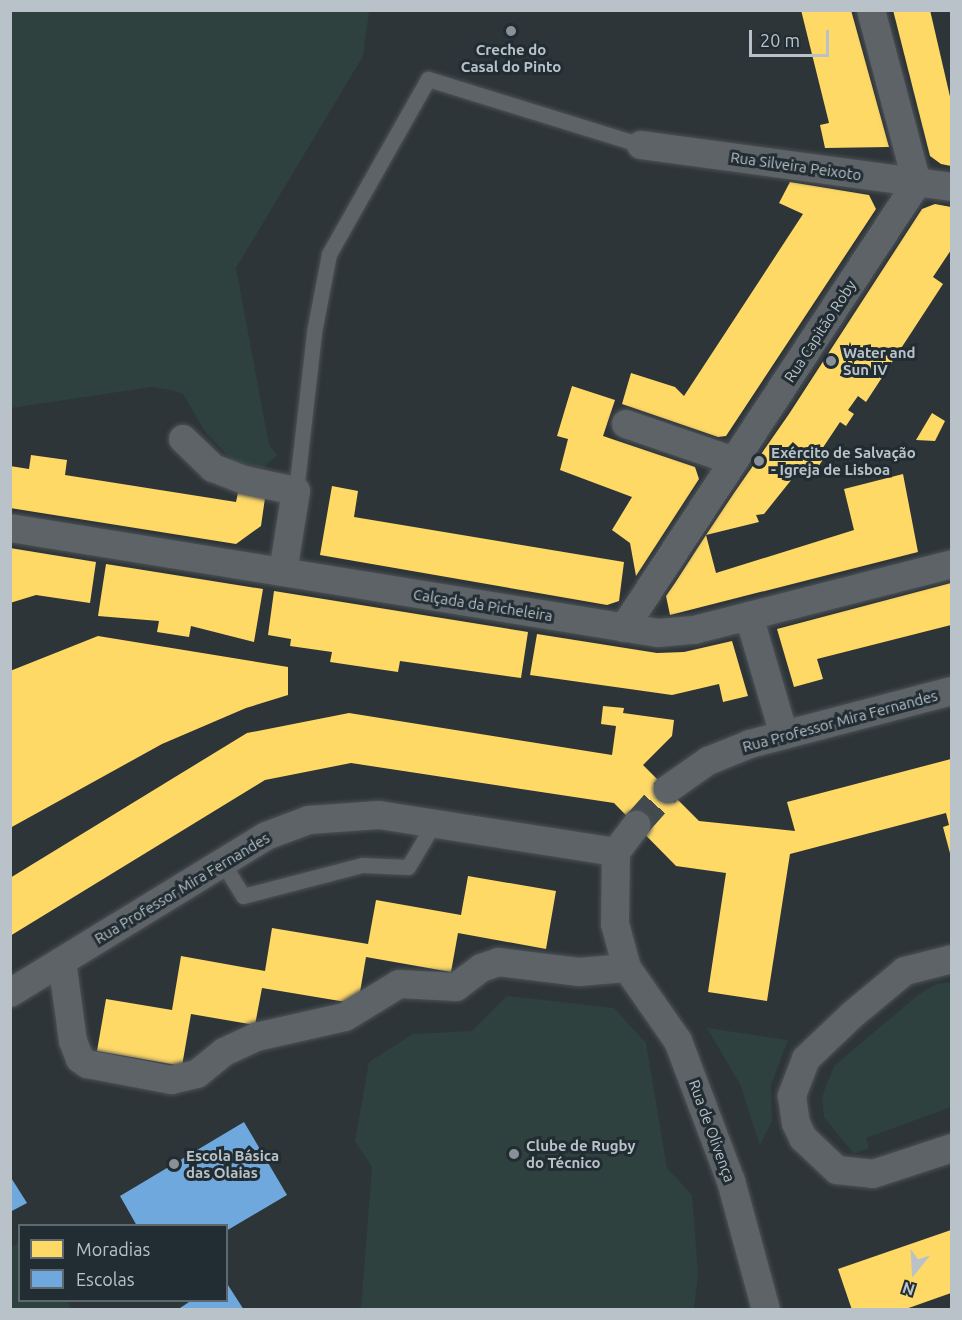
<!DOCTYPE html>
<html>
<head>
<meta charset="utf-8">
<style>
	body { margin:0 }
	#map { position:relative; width:962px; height:1320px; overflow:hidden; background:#2e3539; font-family:Ubuntu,sans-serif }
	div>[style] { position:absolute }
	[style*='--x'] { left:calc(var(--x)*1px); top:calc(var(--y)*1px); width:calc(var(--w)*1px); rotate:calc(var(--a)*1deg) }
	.green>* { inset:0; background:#2e413e }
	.homes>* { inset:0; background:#ffd966 }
	.schools>* { inset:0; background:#6fa8dc }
	.street-tunnel>* { height:28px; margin-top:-14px; transform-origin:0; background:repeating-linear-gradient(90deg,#434a4f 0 28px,transparent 0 42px) }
	.roads { filter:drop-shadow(0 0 2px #4c5154) drop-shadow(0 0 2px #4c5154) }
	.lane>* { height:15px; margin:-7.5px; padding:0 7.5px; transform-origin:7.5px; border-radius:7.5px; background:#5e6367 }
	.street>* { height:28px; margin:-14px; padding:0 14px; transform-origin:14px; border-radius:14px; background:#5e6367 }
	.dots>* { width:16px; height:16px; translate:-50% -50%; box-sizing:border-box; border:3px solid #212c33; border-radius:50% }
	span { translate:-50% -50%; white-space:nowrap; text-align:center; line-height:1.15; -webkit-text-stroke:6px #212c33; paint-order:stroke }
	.poi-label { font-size:15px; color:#b9c2c9; font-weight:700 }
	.left { translate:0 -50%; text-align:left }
	.street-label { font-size:15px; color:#b9c2c9 }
	.frame { position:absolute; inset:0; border:12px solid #b9c2c9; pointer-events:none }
	.legend { position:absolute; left:18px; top:1224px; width:210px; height:78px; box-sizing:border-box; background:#212c33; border:2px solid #5e686f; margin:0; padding:8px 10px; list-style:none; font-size:18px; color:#b9c2c9 }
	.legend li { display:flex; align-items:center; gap:12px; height:30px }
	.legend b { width:30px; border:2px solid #5e686f }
	.north { position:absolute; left:884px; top:1242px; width:60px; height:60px; -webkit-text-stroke:4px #212c33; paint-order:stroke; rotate:198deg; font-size:16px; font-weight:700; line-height:24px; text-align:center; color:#b9c2c9 }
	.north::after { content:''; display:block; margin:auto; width:21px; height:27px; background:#b9c2c9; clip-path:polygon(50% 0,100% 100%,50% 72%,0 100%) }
	.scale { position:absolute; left:749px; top:30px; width:80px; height:27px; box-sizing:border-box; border:3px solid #b9c2c9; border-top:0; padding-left:8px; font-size:18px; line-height:21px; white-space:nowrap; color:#b9c2c9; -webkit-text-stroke:4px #212c33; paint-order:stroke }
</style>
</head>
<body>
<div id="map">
	<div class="green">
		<div style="clip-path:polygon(11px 11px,369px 11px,363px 56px,236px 268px,269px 445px,277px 455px,262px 469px,240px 468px,206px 433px,183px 394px,171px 390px,151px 387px,11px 408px)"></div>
		<div style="clip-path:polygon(950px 982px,951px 1107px,866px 1138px,869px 1148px,854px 1154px,824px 1117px,822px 1097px,834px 1066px,918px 995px,936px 984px)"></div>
		<div style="clip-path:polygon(507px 996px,614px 1008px,646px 1043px,667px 1168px,692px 1195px,698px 1273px,694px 1309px,361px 1309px,372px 1167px,355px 1141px,369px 1062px,413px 1034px,472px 1031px)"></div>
		<div style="clip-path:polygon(707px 1028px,788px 1040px,771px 1085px,772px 1121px,760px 1145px,740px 1084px)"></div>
		<div style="clip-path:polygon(19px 1242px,20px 1300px,67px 1301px,72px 1309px,11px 1309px,11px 1247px)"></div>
	</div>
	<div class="homes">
		<div style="clip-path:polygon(801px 10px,851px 10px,889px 147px,825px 148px,820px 125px,829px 123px)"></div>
		<div style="clip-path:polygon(893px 10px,930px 10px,951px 101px,951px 166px,941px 164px,930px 156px)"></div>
		<div style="clip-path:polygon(790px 182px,869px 195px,876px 209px,726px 436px,718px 437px,622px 404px,631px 373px,675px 387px,684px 396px,803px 214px,779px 203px)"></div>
		<div style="clip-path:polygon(935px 204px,951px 207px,951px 250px,933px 277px,943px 284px,866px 402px,858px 396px,848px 410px,854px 414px,846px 426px,840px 422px,820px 452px,826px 455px,818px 467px,812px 463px,806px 473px,800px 469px,764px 514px,756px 515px,759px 522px,706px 535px,716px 573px,854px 530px,844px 489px,903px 474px,918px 552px,670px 615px,666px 596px,675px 583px,706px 535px,734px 493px,789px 414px,922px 209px)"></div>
		<div style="clip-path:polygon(572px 386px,615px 400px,603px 436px,695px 467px,699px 479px,636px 576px,630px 543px,612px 530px,632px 497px,560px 470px,568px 439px,557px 436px)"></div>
		<div style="clip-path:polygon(932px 413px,945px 421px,935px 441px,916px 440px)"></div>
		<div style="clip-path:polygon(31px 455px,67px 460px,65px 475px,236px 502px,238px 493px,265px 498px,261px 526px,236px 544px,10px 508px,10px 466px,29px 469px)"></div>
		<div style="clip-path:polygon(332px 486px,358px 491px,354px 517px,624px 562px,619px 601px,607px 605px,320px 555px)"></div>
		<div style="clip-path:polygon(10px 548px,96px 562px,90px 603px,36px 595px,10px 603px)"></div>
		<div style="clip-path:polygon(106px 564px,263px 589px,254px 642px,191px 626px,189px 637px,157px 632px,159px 621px,98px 616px)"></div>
		<div style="clip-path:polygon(951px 583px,951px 625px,817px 659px,823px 679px,794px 687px,777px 629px)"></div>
		<div style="clip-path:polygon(274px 591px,528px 632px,521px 678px,400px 661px,398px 672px,330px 662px,332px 652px,290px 646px,291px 639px,268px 635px)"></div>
		<div style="clip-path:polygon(537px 634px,657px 653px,684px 652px,732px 641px,748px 696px,723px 702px,719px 684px,672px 695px,530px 675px)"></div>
		<div style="clip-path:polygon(98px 636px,288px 667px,288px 695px,246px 708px,162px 744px,10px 828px,10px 671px)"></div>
		<div style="clip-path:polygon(603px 706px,624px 708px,623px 713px,674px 720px,672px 736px,643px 765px,699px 821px,795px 831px,787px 802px,951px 759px,951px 857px,943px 827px,949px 825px,946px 813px,790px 854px,767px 1001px,708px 992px,726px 873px,676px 866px,614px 803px,351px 763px,265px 780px,10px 936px,10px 878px,247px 733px,349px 713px,612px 755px,616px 726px,601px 724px)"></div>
		<div style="clip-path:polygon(468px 876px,556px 891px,546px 949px,458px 933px,451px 972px,366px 957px,358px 1004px,262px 988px,255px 1025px,191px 1014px,182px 1066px,97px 1051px,106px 999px,172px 1010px,181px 956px,265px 971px,272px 928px,368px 944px,376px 900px,461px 915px)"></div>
		<div style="clip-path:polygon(951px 1230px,951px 1293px,903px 1310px,852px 1310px,838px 1269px)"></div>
	</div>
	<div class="schools">
		<div style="clip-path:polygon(244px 1122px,287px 1195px,226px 1231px,226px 1226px,137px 1226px,120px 1196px)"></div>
		<div style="clip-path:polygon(10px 1176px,27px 1203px,10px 1212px)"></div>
		<div style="clip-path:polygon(226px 1282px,244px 1310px,177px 1310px,192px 1300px,226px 1300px)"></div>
	</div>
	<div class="street-tunnel">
		<div style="--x:636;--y:825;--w:48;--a:-48.4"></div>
	</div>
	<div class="roads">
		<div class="lane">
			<div style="--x:296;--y:491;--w:160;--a:-83.5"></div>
			<div style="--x:314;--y:332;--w:79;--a:-79.1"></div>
			<div style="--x:329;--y:254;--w:201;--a:-60.5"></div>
			<div style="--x:428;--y:79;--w:223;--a:17.2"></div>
			<div style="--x:222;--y:862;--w:40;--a:58"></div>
			<div style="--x:243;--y:896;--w:123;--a:-14.6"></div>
			<div style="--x:362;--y:865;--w:46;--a:2.5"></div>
			<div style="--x:408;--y:867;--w:51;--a:-59.4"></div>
		</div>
		<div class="street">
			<div style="--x:641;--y:145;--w:314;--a:7.7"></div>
			<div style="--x:626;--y:424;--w:114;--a:18.9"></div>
			<div style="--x:183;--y:439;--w:42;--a:44"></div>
			<div style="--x:213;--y:468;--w:33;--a:21"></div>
			<div style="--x:244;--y:480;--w:53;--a:11.9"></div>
			<div style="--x:296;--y:491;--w:82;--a:99.1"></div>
			<div style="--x:10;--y:528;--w:656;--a:9.2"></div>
			<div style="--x:658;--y:633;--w:36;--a:-5"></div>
			<div style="--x:694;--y:630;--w:266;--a:-14.3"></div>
			<div style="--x:749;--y:616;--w:124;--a:73.6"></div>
			<div style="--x:624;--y:628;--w:533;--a:-56.64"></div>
			<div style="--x:917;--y:183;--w:179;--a:-104.9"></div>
			<div style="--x:668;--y:789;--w:49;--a:-35"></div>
			<div style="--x:708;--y:761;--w:45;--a:-22"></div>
			<div style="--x:750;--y:744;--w:209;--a:-14.7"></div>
			<div style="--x:616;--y:852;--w:72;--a:90.8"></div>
			<div style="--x:615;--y:924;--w:46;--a:74.7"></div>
			<div style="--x:627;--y:968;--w:89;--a:55.1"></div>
			<div style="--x:678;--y:1041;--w:150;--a:69.3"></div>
			<div style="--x:731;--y:1181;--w:134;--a:74.8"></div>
			<div style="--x:616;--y:852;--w:34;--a:-53"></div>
			<div style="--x:952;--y:959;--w:49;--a:165.7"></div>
			<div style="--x:905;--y:971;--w:69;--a:140.3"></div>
			<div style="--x:852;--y:1015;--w:64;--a:136.3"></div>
			<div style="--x:806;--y:1059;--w:40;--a:111"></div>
			<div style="--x:792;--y:1096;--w:27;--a:82"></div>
			<div style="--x:796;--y:1123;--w:17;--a:65"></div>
			<div style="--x:803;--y:1138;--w:47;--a:43.3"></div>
			<div style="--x:837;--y:1170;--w:36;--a:6"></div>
			<div style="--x:873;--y:1174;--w:83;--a:-18.2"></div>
			<div style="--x:62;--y:961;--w:81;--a:82.2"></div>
			<div style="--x:73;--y:1041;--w:19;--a:69"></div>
			<div style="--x:80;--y:1059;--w:9;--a:36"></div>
			<div style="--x:87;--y:1064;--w:86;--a:10.8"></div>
			<div style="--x:171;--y:1080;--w:27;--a:-13"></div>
			<div style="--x:197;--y:1074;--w:35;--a:-39"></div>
			<div style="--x:224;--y:1052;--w:35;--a:-25"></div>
			<div style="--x:256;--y:1037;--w:91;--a:-12.7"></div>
			<div style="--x:345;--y:1017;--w:63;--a:-31.4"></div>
			<div style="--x:399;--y:984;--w:57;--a:3"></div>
			<div style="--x:456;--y:987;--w:31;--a:-37"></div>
			<div style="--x:481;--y:968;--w:18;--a:-19"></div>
			<div style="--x:498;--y:962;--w:82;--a:7"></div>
			<div style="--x:579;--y:972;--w:48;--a:-4.8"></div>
			<div style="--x:10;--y:993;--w:300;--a:-31.5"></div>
			<div style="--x:266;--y:836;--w:46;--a:-20.4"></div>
			<div style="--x:309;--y:820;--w:70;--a:-4.1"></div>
			<div style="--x:379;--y:815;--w:240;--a:8.9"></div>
		</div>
	</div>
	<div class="dots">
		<div style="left:511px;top:31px;background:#889197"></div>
		<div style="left:831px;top:361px;background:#889197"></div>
		<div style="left:759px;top:461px;background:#889197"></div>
		<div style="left:514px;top:1154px;background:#889197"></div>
		<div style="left:174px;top:1164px;background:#889197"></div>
	</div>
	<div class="poi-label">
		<span style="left:511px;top:58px">Creche do<br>Casal do Pinto</span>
		<span class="left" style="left:843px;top:361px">Water and<br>Sun IV</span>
		<span class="left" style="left:771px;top:461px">Exército de Salvação<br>- Igreja de Lisboa</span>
		<span class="left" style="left:526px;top:1154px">Clube de Rugby<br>do Técnico</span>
		<span class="left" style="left:186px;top:1164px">Escola Básica<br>das Olaias</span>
	</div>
	<div class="street-label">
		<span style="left:796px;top:166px;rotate:8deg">Rua Silveira Peixoto</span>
		<span style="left:820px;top:331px;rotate:-57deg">Rua Capitão Roby</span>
		<span style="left:483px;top:605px;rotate:9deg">Calçada da Picheleira</span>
		<span style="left:840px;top:721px;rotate:-15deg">Rua Professor Mira Fernandes</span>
		<span style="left:182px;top:888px;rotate:-31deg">Rua Professor Mira Fernandes</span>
		<span style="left:712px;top:1131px;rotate:70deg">Rua de Olivença</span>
	</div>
	<div class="frame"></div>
	<ul class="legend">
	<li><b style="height:16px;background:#ffd966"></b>Moradias</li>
	<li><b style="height:16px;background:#6fa8dc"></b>Escolas</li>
	</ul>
	<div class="north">N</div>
	<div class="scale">20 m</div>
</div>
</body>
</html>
